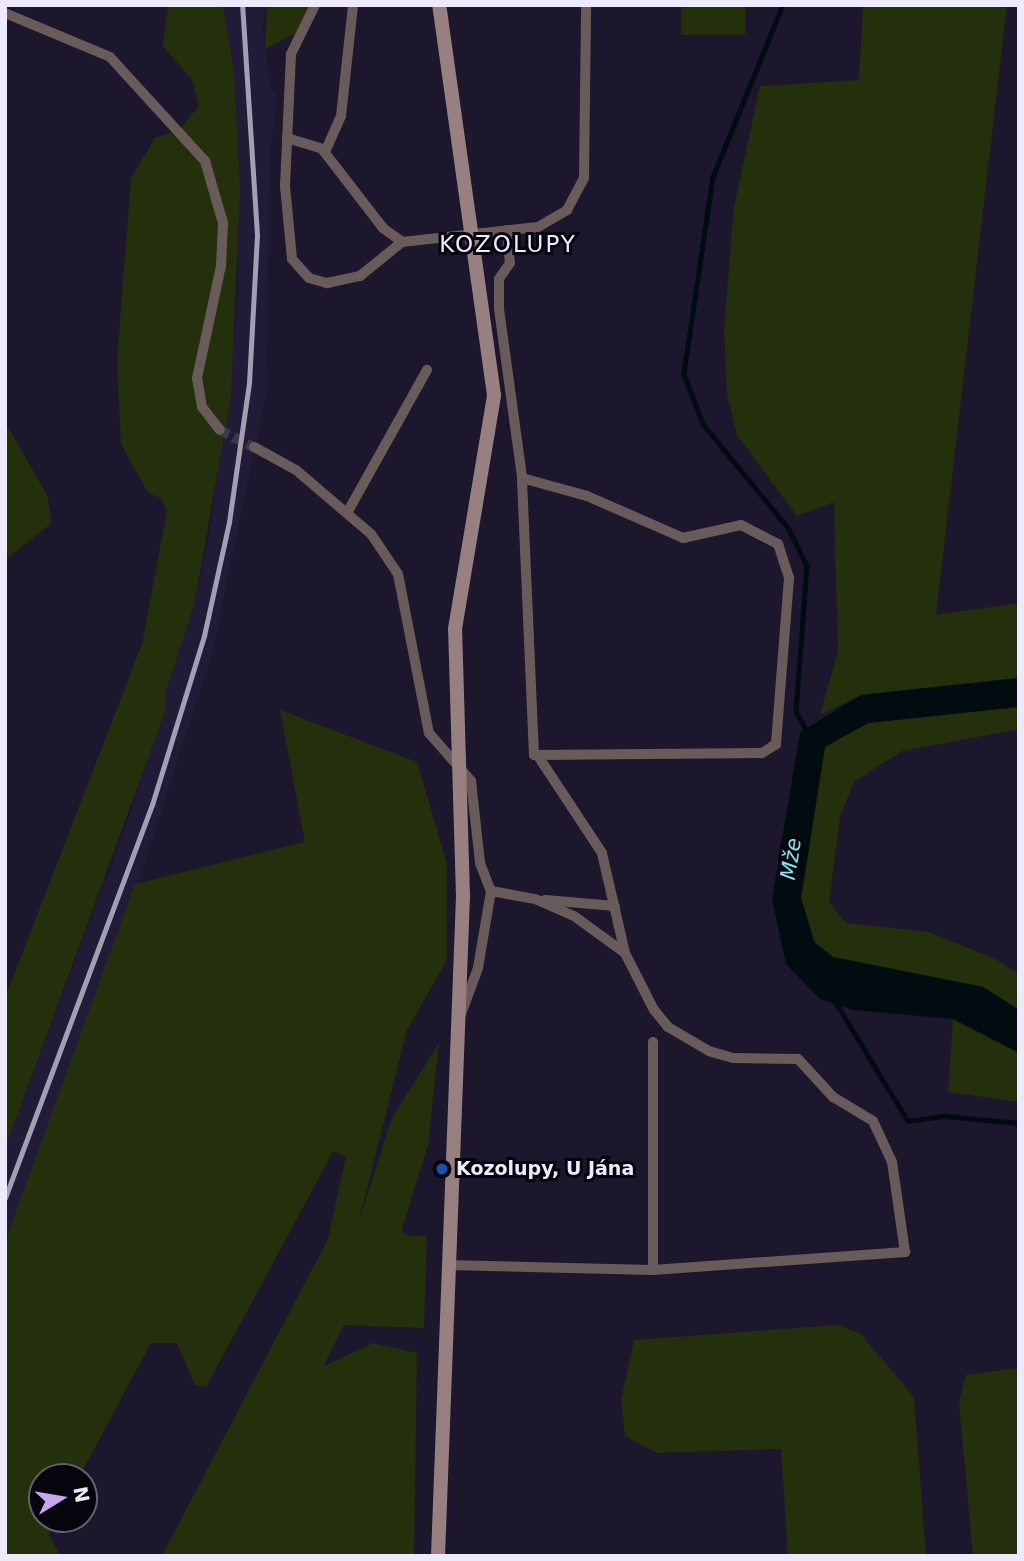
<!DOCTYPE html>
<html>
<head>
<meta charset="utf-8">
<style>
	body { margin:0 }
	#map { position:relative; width:1024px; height:1561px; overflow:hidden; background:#1c172d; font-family:"DejaVu Sans",sans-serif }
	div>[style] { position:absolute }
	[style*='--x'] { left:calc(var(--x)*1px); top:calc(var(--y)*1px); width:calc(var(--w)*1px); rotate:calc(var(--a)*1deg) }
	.built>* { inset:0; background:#221b38 }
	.green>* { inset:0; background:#24300b; transform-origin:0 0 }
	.water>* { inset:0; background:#000c0f }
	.stream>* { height:4.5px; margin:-2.25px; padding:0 2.25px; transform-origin:2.25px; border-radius:2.25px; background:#000c0f }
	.minor-tunnel>* { height:10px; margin-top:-5px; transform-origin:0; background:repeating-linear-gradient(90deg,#3b374c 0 10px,transparent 0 15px) }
	.minor>* { height:10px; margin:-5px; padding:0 5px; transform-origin:5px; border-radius:5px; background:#6a5b5b }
	.secondary>* { height:14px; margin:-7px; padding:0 7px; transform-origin:7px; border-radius:7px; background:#988080 }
	.rail>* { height:4.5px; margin:-2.25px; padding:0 2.25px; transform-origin:2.25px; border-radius:2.25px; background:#a29fb1 }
	.dots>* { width:19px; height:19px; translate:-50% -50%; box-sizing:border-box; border:4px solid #06050d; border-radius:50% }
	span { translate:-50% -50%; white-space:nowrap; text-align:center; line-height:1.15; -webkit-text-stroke:6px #06050d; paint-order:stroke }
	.poi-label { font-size:19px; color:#edebfb; font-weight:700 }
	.left { translate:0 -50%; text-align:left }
	.water-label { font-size:21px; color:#81e5f6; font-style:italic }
	.quarter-label { font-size:23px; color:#edebfb; letter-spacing:2px }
	.frame { position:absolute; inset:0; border:7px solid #edebfb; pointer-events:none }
	.north { position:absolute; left:28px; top:1463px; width:70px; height:70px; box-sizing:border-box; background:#06050d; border:2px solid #62616c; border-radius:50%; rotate:79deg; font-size:19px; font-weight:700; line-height:28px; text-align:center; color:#edebfb }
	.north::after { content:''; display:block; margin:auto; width:24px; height:32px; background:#c9a5ee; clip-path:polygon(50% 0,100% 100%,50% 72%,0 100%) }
</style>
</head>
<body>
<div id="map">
	<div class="built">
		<div style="clip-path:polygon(223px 5px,267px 5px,262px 28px,271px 92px,277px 89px,269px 171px,267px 389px,212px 654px,124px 927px,5px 1242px,5px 1149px,133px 806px,190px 602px,196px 600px,212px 519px,239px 294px,234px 73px)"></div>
	</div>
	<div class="green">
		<div style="clip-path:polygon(168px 5px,223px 5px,234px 73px,240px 189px,231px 395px,195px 601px,165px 694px,166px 709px,5px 1149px,5px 998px,142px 644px,167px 511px,161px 498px,148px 493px,121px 444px,117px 360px,131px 178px,155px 138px,179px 130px,199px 106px,192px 80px,163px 46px)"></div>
		<div style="clip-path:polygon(267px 5px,307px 5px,307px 10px,300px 31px,265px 49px)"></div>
		<div style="left:681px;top:5px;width:64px;height:30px"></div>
		<div style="clip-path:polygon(863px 5px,1007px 5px,936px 615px,1019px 603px,1019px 678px,861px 695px,820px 715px,838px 651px,834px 502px,797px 516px,737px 435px,727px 394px,724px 329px,734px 207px,760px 86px,859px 80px)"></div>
		<div style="clip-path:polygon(5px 422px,47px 495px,52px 523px,5px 560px)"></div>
		<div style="clip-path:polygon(1019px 707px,1019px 729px,902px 751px,854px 782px,840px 816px,829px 902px,846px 923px,929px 932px,995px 959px,1019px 974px,1019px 1010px,983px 987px,833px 957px,815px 942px,801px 898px,825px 747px,868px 723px)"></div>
		<div style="clip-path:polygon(280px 710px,417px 762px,447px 864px,447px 960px,407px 1030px,358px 1224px,392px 1118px,439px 1043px,428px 1145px,402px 1229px,405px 1235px,427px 1236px,424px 1328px,344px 1325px,323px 1367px,373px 1343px,417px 1353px,414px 1556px,162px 1556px,328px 1239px,346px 1156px,333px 1152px,206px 1387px,195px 1385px,177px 1343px,151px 1343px,79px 1477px,42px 1477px,42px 1519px,56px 1519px,49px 1534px,60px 1556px,5px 1556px,5px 1242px,135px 884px,305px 842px)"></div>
		<div style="clip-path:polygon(953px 1019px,1019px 1053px,1019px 1102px,948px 1092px)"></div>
		<div style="clip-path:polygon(837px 1325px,860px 1333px,914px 1397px,926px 1556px,788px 1556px,781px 1449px,657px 1453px,625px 1436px,621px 1400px,634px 1340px)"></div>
		<div style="clip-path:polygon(1019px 1368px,1019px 1556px,973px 1556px,959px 1402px,966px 1375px)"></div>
	</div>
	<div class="water">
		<div style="clip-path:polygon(1019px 678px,1019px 707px,868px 723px,825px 747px,801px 898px,814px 942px,833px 957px,983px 987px,1019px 1010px,1019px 1053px,953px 1019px,853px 1010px,820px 999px,786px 964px,772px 899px,800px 732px,861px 695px)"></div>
	</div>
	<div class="stream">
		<div style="--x:783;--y:5;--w:186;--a:112.1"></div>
		<div style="--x:713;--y:177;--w:199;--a:98.4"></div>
		<div style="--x:684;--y:374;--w:53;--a:69.2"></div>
		<div style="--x:703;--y:424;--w:136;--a:50.7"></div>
		<div style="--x:789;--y:529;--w:41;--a:64.1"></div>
		<div style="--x:807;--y:566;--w:145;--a:94.3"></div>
		<div style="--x:796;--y:711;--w:23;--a:61"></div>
		<div style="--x:835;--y:1001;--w:140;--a:58.7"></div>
		<div style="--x:908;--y:1121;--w:37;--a:-8"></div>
		<div style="--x:945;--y:1116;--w:74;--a:5.4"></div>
	</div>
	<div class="minor-tunnel">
		<div style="--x:220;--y:430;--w:38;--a:27"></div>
	</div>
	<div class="minor">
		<div style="--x:315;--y:5;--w:55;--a:116.1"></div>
		<div style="--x:291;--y:54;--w:132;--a:92.6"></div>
		<div style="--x:285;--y:186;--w:73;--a:84.5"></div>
		<div style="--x:292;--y:259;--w:25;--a:48"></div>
		<div style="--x:309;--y:278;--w:19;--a:16"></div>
		<div style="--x:327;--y:283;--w:34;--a:-12"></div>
		<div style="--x:360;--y:276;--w:54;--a:-39"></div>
		<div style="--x:402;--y:242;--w:137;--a:-6.3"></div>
		<div style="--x:538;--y:227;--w:34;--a:-30"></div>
		<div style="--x:567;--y:210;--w:36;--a:-62"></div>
		<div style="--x:584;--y:178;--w:173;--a:-89.3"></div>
		<div style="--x:5;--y:13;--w:114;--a:22.7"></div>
		<div style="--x:110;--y:57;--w:141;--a:47.6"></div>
		<div style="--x:205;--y:161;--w:65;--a:73.8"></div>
		<div style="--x:223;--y:223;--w:43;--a:92.7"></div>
		<div style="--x:221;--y:266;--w:115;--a:102.1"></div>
		<div style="--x:197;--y:378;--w:29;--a:80"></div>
		<div style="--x:202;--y:407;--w:29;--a:52"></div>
		<div style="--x:287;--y:138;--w:37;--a:17"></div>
		<div style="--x:322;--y:149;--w:100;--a:52.3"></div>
		<div style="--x:383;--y:228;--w:24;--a:36"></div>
		<div style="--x:325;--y:152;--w:39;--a:-66"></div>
		<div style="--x:341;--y:116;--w:112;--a:-83.8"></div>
		<div style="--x:507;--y:230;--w:33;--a:85"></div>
		<div style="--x:510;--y:263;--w:19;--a:125"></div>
		<div style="--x:499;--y:279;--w:30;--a:90"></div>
		<div style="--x:499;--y:309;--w:171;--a:82.2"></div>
		<div style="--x:522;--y:478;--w:67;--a:15.5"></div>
		<div style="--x:587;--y:496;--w:105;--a:23.6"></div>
		<div style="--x:683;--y:538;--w:59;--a:-12.6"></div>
		<div style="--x:741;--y:525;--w:42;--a:27.2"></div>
		<div style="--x:778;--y:544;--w:36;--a:72"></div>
		<div style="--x:789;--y:578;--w:167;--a:94.5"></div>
		<div style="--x:776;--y:744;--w:17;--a:147"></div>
		<div style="--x:762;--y:753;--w:228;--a:179.5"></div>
		<div style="--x:534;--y:755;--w:277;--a:-92.5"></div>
		<div style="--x:254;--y:447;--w:48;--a:28.7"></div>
		<div style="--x:296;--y:470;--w:99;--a:40.5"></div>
		<div style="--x:371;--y:534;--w:48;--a:56"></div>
		<div style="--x:398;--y:574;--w:162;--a:79"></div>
		<div style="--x:429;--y:733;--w:64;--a:48.8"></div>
		<div style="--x:471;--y:781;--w:82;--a:83.7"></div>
		<div style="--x:480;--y:863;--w:30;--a:69"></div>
		<div style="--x:491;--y:891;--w:78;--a:99.6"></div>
		<div style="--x:478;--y:968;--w:52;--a:110.2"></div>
		<div style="--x:347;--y:513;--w:164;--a:-60.8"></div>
		<div style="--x:491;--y:891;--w:45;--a:10.3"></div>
		<div style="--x:535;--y:899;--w:43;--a:23.6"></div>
		<div style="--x:574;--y:916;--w:63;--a:36"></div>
		<div style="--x:545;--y:900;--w:70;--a:4.9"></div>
		<div style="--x:448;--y:1265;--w:205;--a:1.4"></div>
		<div style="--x:653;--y:1270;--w:253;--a:-4.1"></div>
		<div style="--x:905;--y:1252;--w:91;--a:-98.2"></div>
		<div style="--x:892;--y:1162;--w:45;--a:-114.9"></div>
		<div style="--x:873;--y:1121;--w:47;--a:-149"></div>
		<div style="--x:833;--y:1097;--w:52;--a:-132.6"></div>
		<div style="--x:798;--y:1059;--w:65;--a:-179.1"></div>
		<div style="--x:733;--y:1058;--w:25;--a:-164"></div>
		<div style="--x:709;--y:1051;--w:48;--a:-149.7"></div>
		<div style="--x:668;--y:1027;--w:22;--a:-129"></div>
		<div style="--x:654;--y:1010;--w:64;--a:-117"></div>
		<div style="--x:625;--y:953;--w:103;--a:-103"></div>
		<div style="--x:602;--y:853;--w:113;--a:-123.4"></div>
		<div style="--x:653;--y:1270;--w:228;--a:-90"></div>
	</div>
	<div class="secondary">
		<div style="--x:438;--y:1556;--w:660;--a:-87.83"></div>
		<div style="--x:463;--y:896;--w:267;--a:-91.7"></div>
		<div style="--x:455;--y:629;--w:237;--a:-80.5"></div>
		<div style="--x:494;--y:395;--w:394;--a:-98"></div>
	</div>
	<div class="rail">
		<div style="--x:5;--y:1198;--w:420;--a:-69.5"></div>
		<div style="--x:152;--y:805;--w:177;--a:-72.9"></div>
		<div style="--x:204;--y:636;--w:117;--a:-77.6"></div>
		<div style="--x:229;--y:522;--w:140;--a:-81.8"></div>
		<div style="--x:249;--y:383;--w:148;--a:-86.9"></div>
		<div style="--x:257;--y:235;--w:230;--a:-93.7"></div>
	</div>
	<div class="dots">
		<div style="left:442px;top:1169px;background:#1a4fb4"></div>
	</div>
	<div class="poi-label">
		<span class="left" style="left:456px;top:1169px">Kozolupy, U Jána</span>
	</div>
	<div class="water-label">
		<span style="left:791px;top:859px;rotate:-81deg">Mže</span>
	</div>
	<div class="quarter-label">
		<span style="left:508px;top:244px">KOZOLUPY</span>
	</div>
	<div class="frame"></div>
	<div class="north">N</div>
</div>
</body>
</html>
